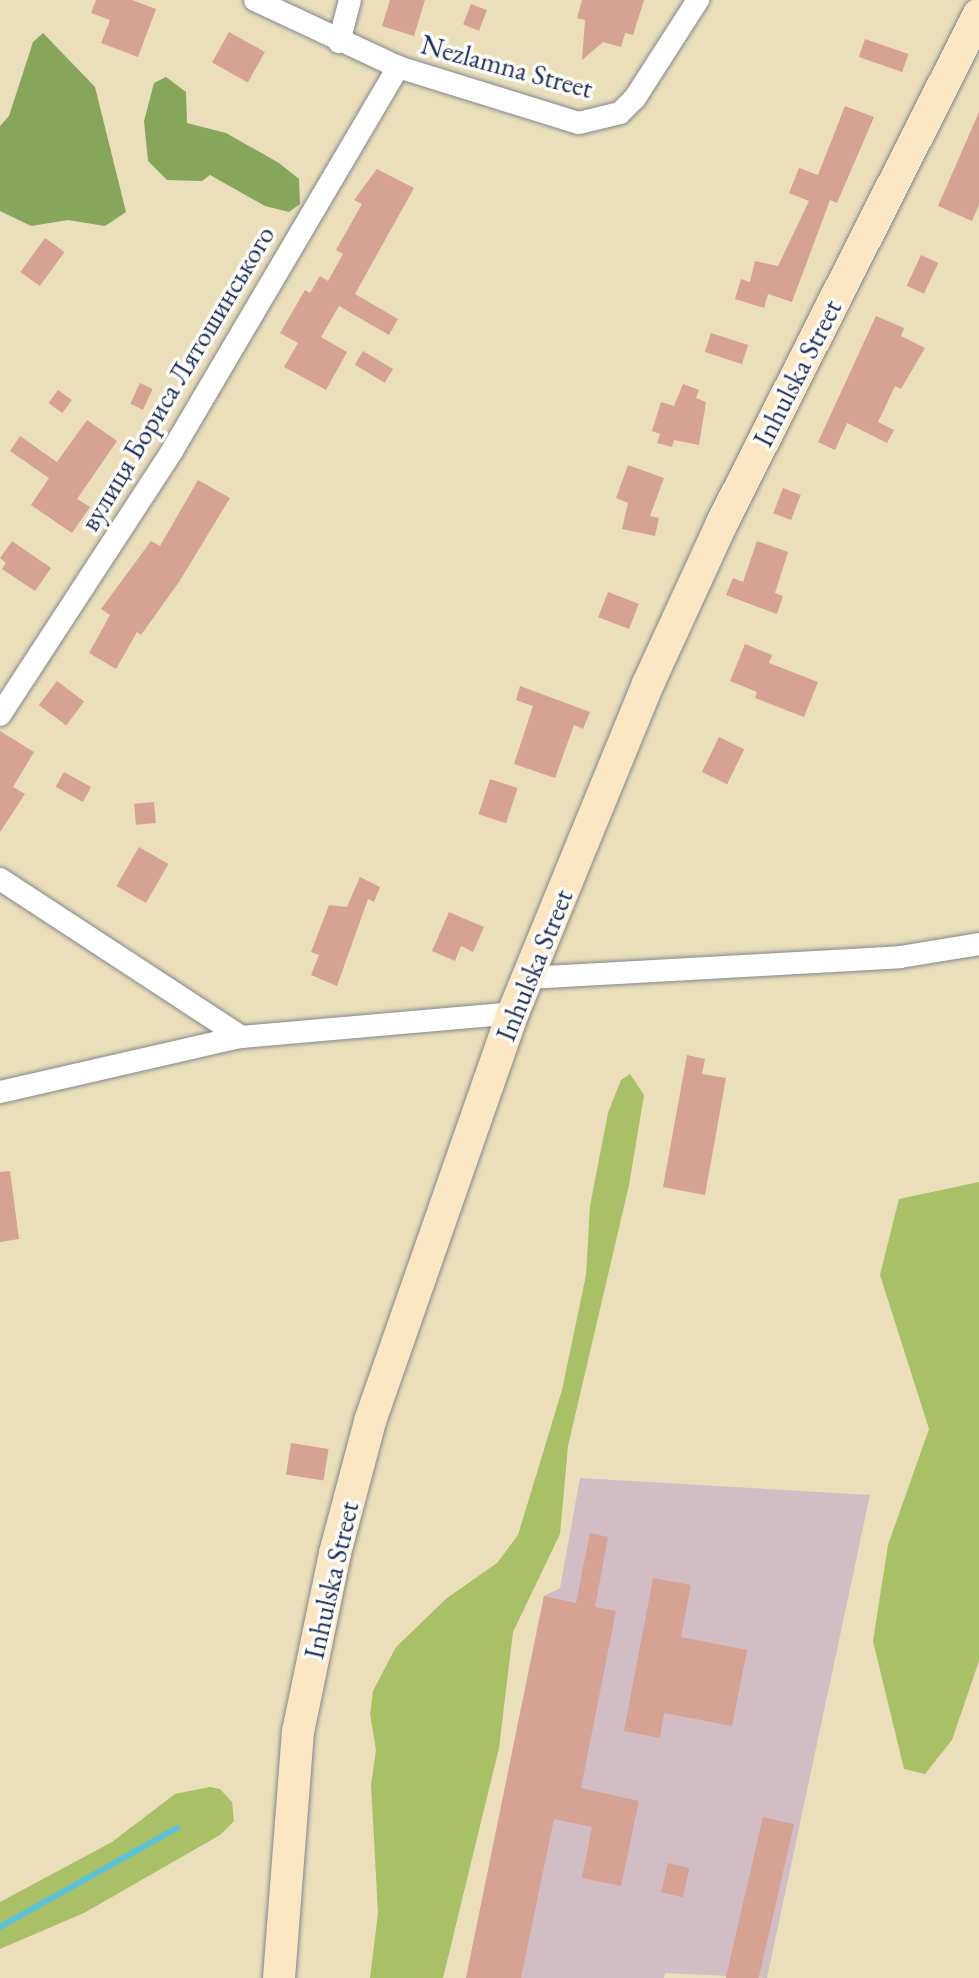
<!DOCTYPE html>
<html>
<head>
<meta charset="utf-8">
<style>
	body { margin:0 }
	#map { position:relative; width:979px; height:1978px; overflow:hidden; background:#eadfba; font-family:"EB Garamond",serif }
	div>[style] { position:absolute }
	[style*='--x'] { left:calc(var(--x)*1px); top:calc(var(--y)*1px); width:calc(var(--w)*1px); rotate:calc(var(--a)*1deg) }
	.industrial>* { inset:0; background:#d2bdc5 }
	.green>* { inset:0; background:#a9c066 }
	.forest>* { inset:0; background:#86a65b }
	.stream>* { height:6px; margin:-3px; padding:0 3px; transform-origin:3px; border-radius:3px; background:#5bc2d8 }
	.building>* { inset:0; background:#d5a294; transform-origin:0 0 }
	.roads { filter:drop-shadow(0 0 2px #82878c) drop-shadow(0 0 2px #82878c) }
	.street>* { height:22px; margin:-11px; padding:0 11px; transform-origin:11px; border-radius:11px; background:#fff }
	.secondary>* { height:32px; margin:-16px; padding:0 16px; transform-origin:16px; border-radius:16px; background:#fbe6c4 }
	span { translate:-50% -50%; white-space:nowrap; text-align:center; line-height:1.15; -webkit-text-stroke:7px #fdfcf7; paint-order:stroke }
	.street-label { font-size:28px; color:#1b2f5e }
</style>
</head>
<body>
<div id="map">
	<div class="industrial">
		<div style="clip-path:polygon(580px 1478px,870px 1495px,767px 1978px,665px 1973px,664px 1978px,466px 1978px,544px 1596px,560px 1588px)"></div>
	</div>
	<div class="green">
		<div style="clip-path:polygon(630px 1074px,644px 1095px,629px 1185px,568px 1446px,560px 1534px,513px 1632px,499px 1748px,443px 1978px,370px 1978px,378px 1913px,371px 1785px,376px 1750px,370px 1714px,373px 1691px,396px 1647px,447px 1598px,497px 1563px,518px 1535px,562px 1390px,586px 1275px,590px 1206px,608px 1113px,621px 1080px)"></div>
		<div style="clip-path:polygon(979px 1182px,979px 1661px,952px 1740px,925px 1774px,904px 1769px,873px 1641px,888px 1545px,929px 1429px,880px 1275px,899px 1199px)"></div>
		<div style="clip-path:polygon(210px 1787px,220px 1789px,232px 1802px,234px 1821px,220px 1835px,84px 1913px,0 1949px,0 1902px,112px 1842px,175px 1794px)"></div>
	</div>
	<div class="forest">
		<div style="clip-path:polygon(43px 33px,95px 87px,126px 212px,105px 226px,68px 220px,31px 226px,0 211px,0 126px,9px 116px,33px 42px)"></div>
		<div style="clip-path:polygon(166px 77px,186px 92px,187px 123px,226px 133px,279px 163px,299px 179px,300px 204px,289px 212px,265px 206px,210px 175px,202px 181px,167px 180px,148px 161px,144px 121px,154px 83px)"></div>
	</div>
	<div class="stream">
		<div style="--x:0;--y:1927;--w:203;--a:-29.2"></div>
	</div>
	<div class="building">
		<div style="clip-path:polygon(96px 0,132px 0,156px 9px,138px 57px,101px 43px,110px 20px,91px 13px)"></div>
		<div style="clip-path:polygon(390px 0,425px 0,414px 36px,382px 26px)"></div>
		<div style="clip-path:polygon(582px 0,644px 0,633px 35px,625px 33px,621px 47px,603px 42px,582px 60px,585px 20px,577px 18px)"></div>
		<div style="left:471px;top:4px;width:17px;height:22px;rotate:21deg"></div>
		<div style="left:229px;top:32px;width:41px;height:35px;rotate:29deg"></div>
		<div style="left:865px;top:39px;width:46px;height:19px;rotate:19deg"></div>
		<div style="clip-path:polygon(845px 106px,874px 117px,837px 203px,830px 200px,792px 302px,768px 294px,764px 308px,735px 299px,741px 279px,750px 282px,755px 261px,778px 266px,809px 201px,789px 193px,799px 168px,818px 175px)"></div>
		<div style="clip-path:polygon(979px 112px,979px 205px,972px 221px,938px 206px)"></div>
		<div style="clip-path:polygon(377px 169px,414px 188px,355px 294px,398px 319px,389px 335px,339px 306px,321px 337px,347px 352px,326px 390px,284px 367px,298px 343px,280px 333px,305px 290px,310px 293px,320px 276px,328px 281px,343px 254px,336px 250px,362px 204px,354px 200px)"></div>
		<div style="left:45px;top:238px;width:24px;height:42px;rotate:36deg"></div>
		<div style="left:921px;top:255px;width:19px;height:34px;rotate:25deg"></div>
		<div style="clip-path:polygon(876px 316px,904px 328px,901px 336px,925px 348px,901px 389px,895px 386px,878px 422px,894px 430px,887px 443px,847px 423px,835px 450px,818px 442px)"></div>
		<div style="left:711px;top:333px;width:39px;height:20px;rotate:18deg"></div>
		<div style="left:363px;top:351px;width:35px;height:16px;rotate:31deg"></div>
		<div style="left:140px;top:383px;width:14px;height:23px;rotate:25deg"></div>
		<div style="clip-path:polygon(683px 384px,699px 390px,696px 398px,706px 402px,699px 445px,674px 440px,672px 447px,657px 443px,660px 434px,652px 431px,661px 402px,674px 406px)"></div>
		<div style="left:58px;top:390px;width:17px;height:16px;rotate:36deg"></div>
		<div style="clip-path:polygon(87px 420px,117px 441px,77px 499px,90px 507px,72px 533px,31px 505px,49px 478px,10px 451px,20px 436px,57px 462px)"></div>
		<div style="clip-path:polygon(628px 465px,664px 478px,650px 516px,659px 518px,655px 536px,622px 529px,628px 503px,616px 498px)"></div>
		<div style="clip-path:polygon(198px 480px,230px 498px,179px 582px,141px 635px,137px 632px,116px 669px,89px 653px,110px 615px,101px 609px,151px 541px,160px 546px)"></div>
		<div style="left:783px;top:488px;width:19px;height:27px;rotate:21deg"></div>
		<div style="clip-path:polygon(12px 541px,51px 568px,35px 591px,2px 569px,6px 563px,0 558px)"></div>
		<div style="clip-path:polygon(757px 541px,788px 552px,775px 593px,783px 596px,777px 614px,726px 595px,733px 578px,743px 582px)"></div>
		<div style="left:608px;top:592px;width:33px;height:27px;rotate:21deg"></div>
		<div style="clip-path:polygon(745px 644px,772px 655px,769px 663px,818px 682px,804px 717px,755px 698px,757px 692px,730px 681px)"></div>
		<div style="left:57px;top:681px;width:34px;height:30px;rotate:37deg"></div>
		<div style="clip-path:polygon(520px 686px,590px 712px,583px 729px,574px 725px,555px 778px,514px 764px,533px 706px,516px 700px)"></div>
		<div style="clip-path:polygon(0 731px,34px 752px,13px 787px,25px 794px,0 832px)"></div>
		<div style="left:719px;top:737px;width:28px;height:39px;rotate:26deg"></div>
		<div style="left:64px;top:772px;width:31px;height:17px;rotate:29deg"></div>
		<div style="left:490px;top:779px;width:29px;height:37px;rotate:18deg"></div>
		<div style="left:154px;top:802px;width:21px;height:20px;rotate:85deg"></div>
		<div style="left:139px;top:847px;width:34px;height:45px;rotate:30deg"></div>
		<div style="clip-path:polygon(360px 877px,380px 887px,374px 902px,368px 899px,337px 986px,311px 975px,319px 955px,311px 952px,329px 905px,347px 907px)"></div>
		<div style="clip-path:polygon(449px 912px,484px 927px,473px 952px,461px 946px,455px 961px,432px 951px)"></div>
		<div style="clip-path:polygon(687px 1055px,705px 1059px,702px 1074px,726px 1078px,705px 1195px,663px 1187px)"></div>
		<div style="clip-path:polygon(10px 1171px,19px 1239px,0 1242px,0 1172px)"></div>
		<div style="left:291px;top:1443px;width:38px;height:32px;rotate:9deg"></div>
		<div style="clip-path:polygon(590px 1533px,608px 1537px,595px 1607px,616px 1611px,581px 1788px,639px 1801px,621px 1886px,582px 1878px,592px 1827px,554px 1819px,521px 1978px,466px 1978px,544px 1596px,576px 1603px)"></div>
		<div style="clip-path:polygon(653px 1578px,691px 1585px,681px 1637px,747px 1650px,732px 1726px,664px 1713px,660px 1738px,624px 1731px)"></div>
		<div style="left:763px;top:1817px;width:32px;height:165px;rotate:13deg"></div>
		<div style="left:668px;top:1863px;width:22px;height:30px;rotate:13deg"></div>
	</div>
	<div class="roads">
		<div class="street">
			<div style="--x:255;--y:0;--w:158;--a:25.1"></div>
			<div style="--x:398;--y:67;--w:189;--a:17.2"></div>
			<div style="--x:579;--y:123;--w:42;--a:-13.7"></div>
			<div style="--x:620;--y:113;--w:21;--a:-45"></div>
			<div style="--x:635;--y:98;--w:117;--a:-57.3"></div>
			<div style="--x:339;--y:42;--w:43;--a:-75.3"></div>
			<div style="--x:0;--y:715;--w:315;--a:-56.9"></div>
			<div style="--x:172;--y:451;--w:446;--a:-59.5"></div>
			<div style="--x:0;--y:879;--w:288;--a:33.2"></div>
			<div style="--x:241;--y:1037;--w:273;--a:-5"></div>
			<div style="--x:528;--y:978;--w:373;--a:-3.2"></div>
			<div style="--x:900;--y:957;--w:80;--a:-9.3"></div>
			<div style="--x:0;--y:1092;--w:247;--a:-12.9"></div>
		</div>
		<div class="secondary">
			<div style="--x:279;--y:1978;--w:247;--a:-85.6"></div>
			<div style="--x:298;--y:1732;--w:183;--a:-78.3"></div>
			<div style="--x:335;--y:1553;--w:137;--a:-75.1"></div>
			<div style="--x:370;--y:1421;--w:432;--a:-70.7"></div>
			<div style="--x:513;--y:1013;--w:356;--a:-67.7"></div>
			<div style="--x:648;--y:684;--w:177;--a:-65.3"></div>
			<div style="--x:722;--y:523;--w:570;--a:-63.21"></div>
		</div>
	</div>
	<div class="street-label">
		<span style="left:507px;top:66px;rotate:15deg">Nezlamna Street</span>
		<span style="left:797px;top:373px;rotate:-63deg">Inhulska Street</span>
		<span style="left:177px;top:378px;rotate:-59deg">вулиця Бориса Лятошинського</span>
		<span style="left:534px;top:965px;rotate:-68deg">Inhulska Street</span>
		<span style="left:331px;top:1580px;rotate:-77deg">Inhulska Street</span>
	</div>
</div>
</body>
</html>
